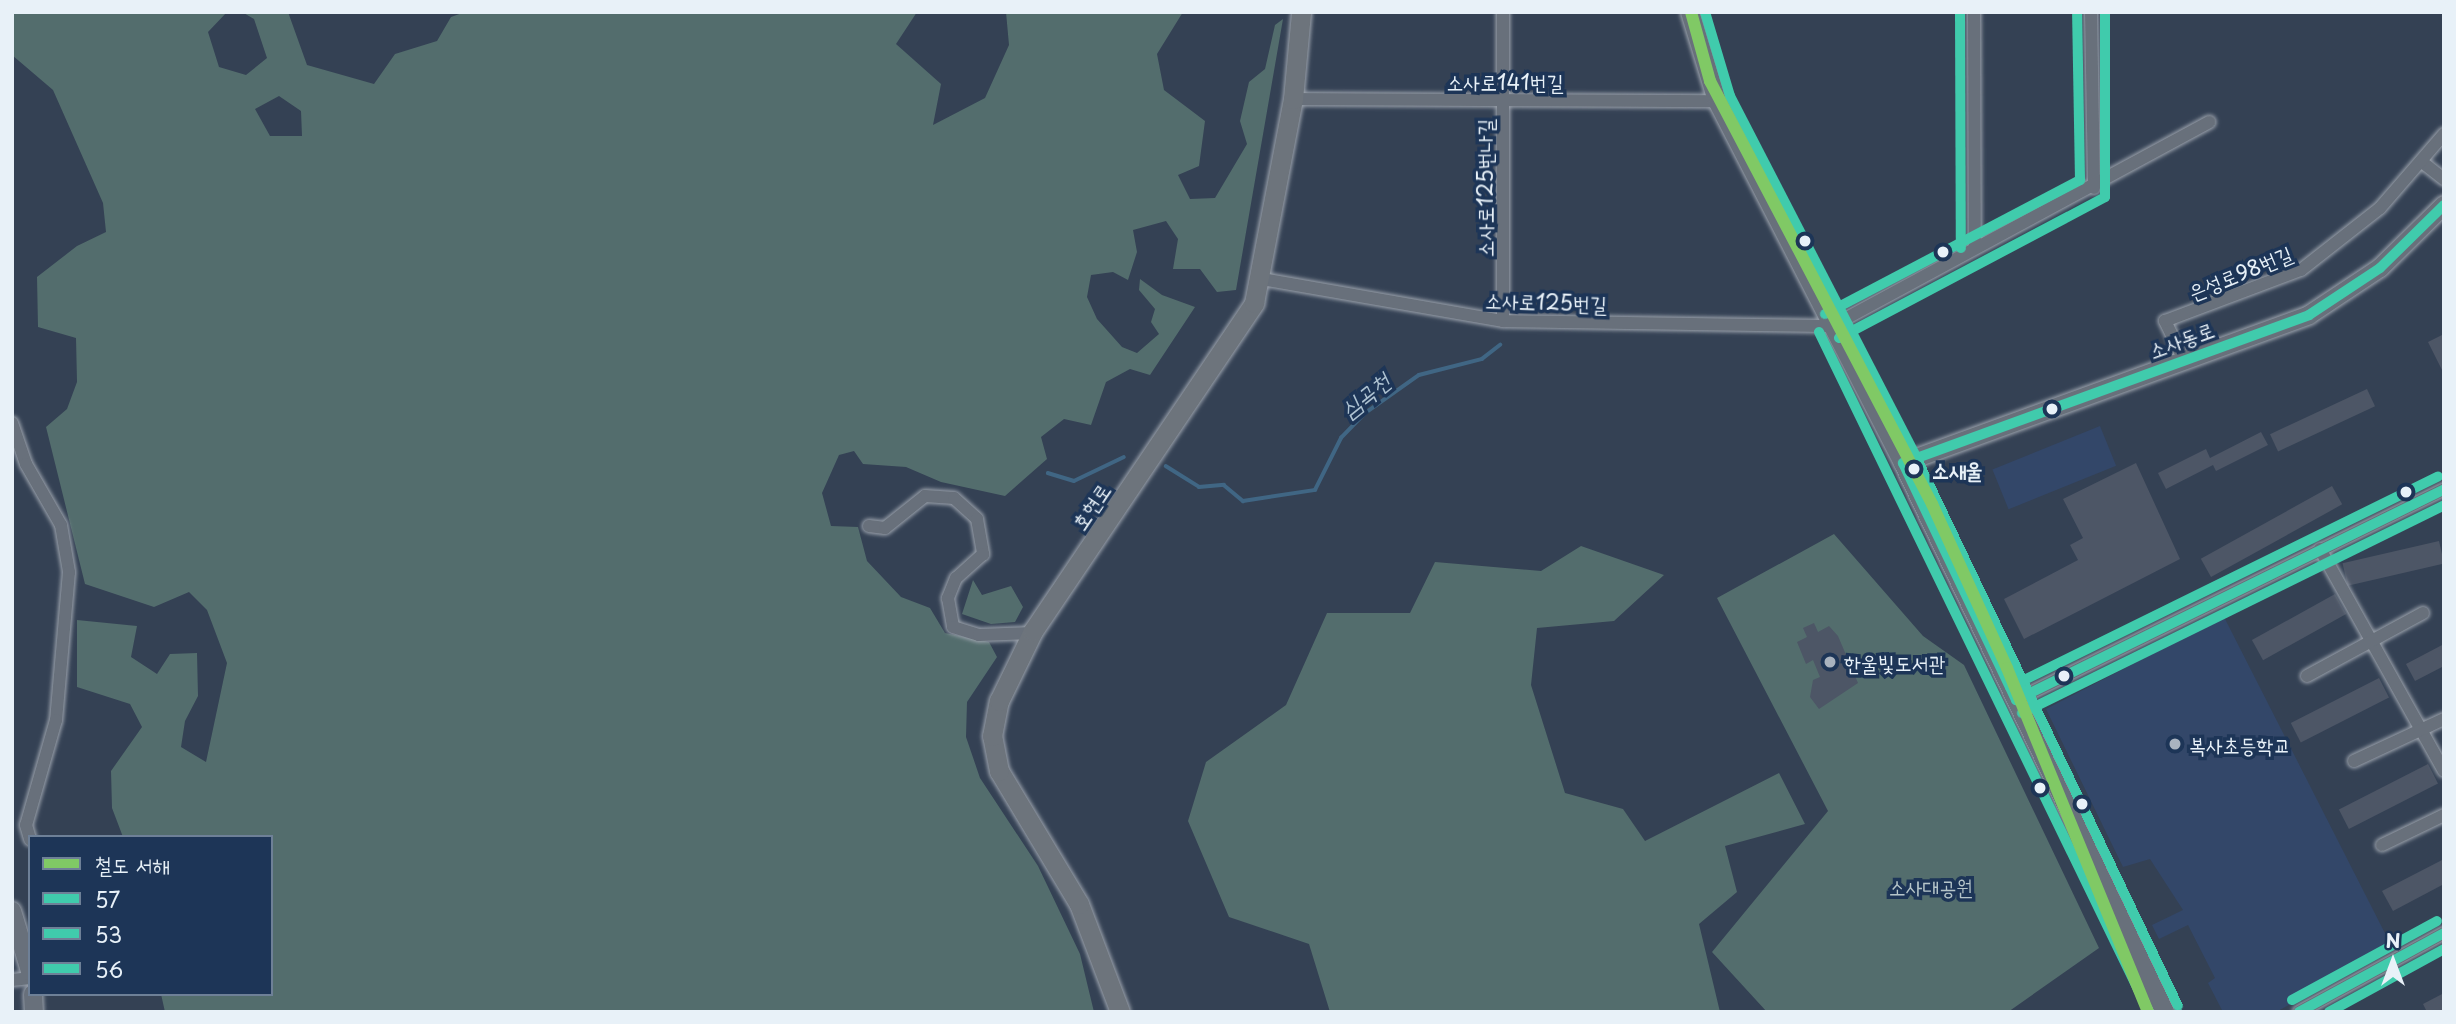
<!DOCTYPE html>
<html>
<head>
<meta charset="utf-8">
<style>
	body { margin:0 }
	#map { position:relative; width:2456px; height:1024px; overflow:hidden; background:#344154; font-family:"Playpen Sans","Poor Story",sans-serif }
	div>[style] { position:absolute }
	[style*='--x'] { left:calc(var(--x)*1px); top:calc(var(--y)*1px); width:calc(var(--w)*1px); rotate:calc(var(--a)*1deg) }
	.built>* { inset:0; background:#334769; transform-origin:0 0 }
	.green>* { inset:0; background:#536d6d }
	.stream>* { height:3.5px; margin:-1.75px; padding:0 1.75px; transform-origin:1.75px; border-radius:1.75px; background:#406684 }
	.building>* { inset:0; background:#4d5666; transform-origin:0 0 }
	.roads { filter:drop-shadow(0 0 2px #9aa1ab) drop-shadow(0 0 2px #9aa1ab) }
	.street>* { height:12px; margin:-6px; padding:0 6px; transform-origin:6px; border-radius:6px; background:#68707b }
	.secondary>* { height:18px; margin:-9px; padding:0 9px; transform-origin:9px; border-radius:9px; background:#68707b }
	.primary>* { height:19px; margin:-9.5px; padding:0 9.5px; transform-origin:9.5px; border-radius:9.5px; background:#6d747c }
	.bus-1>* { height:10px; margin:-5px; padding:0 5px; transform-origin:5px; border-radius:5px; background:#40cbac }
	.bus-2>* { height:10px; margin:-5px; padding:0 5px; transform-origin:5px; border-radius:5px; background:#40cbac }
	.bus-3>* { height:10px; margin:-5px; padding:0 5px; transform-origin:5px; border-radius:5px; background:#40cbac }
	.rail-1>* { height:12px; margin:-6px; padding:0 6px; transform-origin:6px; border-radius:6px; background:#80c965 }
	.dots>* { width:19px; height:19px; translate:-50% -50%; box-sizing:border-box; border:4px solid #1d3557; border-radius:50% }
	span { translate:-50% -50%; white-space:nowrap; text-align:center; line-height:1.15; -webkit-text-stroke:7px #1d3557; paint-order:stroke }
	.street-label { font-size:21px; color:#e8f1f8 }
	.stop-label { font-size:21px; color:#e8f1f8; font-weight:700 }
	.left { translate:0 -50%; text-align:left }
	.poi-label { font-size:21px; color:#e8f1f8 }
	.park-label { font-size:21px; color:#b6c5c9 }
	.water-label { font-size:23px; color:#aec2d1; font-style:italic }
	.frame { position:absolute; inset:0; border:14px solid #e8f1f8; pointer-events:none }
	.legend { position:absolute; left:28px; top:835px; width:245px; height:161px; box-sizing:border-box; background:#1d3557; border:2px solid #6e8097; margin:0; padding:9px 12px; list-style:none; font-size:21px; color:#e8f1f8 }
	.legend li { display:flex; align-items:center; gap:14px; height:35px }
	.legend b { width:35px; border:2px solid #6e8097 }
	.north { position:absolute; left:2358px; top:926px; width:70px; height:70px; -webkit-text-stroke:5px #1d3557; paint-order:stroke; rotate:0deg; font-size:19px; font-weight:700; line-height:28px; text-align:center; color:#e8f1f8 }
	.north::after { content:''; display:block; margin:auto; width:24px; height:32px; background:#e8f1f8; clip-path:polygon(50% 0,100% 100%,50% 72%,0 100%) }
</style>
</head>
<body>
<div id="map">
	<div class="built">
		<div style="left:2100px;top:426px;width:43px;height:116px;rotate:68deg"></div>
		<div style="clip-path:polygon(2224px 617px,2393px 949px,2276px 1012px,2223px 1012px,2208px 983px,2215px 978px,2188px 925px,2159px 939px,2152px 925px,2183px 910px,2150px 859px,2123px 867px,2046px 709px)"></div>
	</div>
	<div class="green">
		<div style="clip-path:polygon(evenodd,12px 12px,227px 12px,208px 32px,219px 67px,246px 75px,267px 58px,254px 19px,242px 12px,288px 12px,307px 65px,374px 84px,395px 54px,437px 41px,451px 17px,465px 12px,917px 12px,896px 44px,941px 84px,933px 125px,985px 98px,1009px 45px,1006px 12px,1183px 12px,1157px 54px,1164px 90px,1205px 121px,1199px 166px,1178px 175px,1190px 199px,1215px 198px,1247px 144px,1240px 121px,1249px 82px,1265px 69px,1275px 25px,1283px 19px,1236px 290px,1217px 292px,1200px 269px,1173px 269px,1178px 239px,1166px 221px,1133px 230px,1137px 252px,1128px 280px,1113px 272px,1091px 275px,1087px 297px,1097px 319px,1122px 347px,1137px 353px,1159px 334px,1151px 322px,1155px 309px,1139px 290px,1140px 279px,1162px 295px,1195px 307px,1150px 375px,1130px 369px,1106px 382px,1091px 425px,1064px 419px,1041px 437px,1047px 459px,1005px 496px,941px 482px,906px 467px,863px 464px,854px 451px,839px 455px,822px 493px,831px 526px,858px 527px,867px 561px,901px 597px,930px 608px,945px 633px,989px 642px,997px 657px,967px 702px,966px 737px,980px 778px,1038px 866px,1080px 954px,1094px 1012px,165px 1012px,161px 994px,271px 994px,271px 837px,123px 837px,112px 808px,111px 771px,142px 727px,130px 704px,77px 687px,77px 620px,137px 626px,131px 657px,157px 674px,170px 654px,197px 653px,198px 696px,185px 721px,181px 747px,206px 762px,227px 663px,207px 610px,189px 592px,154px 607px,85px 584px,46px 427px,67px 409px,77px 382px,76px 338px,38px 327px,37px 277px,77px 246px,106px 232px,103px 203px,53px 90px,12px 55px,12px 12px,279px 96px,301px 111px,302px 136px,270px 136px,255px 109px,279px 96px)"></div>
		<div style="clip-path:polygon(1834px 534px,1923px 636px,1964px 665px,2099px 948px,2008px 1012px,1767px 1012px,1712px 952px,1828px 811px,1717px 598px)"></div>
		<div style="clip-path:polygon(1581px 546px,1664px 575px,1614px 621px,1537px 628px,1531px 685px,1565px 793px,1623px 809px,1645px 841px,1779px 773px,1805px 824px,1725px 846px,1737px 892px,1699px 924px,1720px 1012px,1330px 1012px,1309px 944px,1229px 917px,1188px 821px,1206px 762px,1286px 705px,1327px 613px,1410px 613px,1435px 562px,1541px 571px)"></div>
		<div style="clip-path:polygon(973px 580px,982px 595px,1011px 586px,1023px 607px,1015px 622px,991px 624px,962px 614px)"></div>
	</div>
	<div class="stream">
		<div style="--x:1166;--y:466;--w:39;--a:32"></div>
		<div style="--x:1199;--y:487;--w:25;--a:-5"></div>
		<div style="--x:1224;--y:485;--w:25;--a:40"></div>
		<div style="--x:1243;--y:501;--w:73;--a:-8.7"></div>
		<div style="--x:1315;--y:490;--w:58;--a:-63.4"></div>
		<div style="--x:1341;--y:438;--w:33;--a:-46"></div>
		<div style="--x:1364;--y:414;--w:67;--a:-35.3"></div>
		<div style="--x:1419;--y:375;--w:65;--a:-14.3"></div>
		<div style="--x:1482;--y:359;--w:23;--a:-38"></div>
		<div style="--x:1048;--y:473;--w:27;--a:17"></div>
		<div style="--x:1074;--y:481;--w:55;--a:-25.6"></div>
	</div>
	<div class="building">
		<div style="clip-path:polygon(2444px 334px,2444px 374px,2428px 342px)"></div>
		<div style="left:2367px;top:389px;width:19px;height:107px;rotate:65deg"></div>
		<div style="clip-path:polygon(2261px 432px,2268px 445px,2216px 471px,2213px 465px,2166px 489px,2158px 473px,2206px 449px,2210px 458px)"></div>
		<div style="clip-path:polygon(2136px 463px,2180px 559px,2024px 639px,2004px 599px,2078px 560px,2070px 545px,2083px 538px,2063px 499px)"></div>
		<div style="left:2332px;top:486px;width:21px;height:150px;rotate:61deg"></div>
		<div style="left:2439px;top:541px;width:23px;height:99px;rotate:77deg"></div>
		<div style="left:2335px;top:594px;width:23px;height:95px;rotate:61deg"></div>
		<div style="clip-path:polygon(1814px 623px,1818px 632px,1829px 626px,1838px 636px,1858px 683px,1819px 709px,1810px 697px,1813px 680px,1820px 677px,1813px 660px,1806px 664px,1797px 642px,1807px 637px,1803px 628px)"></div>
		<div style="clip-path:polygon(2444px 644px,2444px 666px,2415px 681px,2406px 664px)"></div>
		<div style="left:2379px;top:678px;width:22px;height:99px;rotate:63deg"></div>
		<div style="left:2428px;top:764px;width:22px;height:100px;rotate:63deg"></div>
		<div style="clip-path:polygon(2444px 859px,2444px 884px,2393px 911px,2382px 891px)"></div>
		<div style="clip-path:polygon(2444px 993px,2444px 1012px,2427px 1012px,2423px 1004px)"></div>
	</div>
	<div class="roads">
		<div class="street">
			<div style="--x:1974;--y:12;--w:236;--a:89.8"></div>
			<div style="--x:2091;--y:12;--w:176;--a:89"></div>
			<div style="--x:1293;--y:99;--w:424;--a:0.3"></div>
			<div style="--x:2422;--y:162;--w:28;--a:38"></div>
			<div style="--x:1262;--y:279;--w:245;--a:9.9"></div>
			<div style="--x:1503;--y:321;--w:329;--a:0.9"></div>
			<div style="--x:1832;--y:326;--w:429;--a:-28.4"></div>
			<div style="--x:1503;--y:321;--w:309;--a:-90"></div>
			<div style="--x:2185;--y:362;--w:46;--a:-116"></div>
			<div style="--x:2165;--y:321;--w:145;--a:-20.6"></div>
			<div style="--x:2301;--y:270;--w:100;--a:-38.1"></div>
			<div style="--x:2380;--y:208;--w:98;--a:-49.1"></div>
			<div style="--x:12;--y:423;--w:43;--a:71.1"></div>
			<div style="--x:26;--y:464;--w:70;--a:60.2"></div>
			<div style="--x:61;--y:525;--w:48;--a:80.3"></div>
			<div style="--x:69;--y:572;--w:149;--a:95"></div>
			<div style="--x:56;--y:720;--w:109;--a:105.9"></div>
			<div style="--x:26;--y:825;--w:15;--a:74"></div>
			<div style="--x:869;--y:526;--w:16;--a:7"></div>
			<div style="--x:885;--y:528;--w:51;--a:-38.7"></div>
			<div style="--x:925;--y:496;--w:29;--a:4"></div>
			<div style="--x:954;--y:498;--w:31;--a:42"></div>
			<div style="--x:977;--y:519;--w:36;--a:80"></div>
			<div style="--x:983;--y:554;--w:36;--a:138"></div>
			<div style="--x:956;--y:578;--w:22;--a:112"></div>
			<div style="--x:948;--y:598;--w:29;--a:80"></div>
			<div style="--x:953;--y:627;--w:27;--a:17"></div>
			<div style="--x:979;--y:635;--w:53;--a:-2.2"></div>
			<div style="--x:2320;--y:549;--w:254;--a:60.8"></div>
			<div style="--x:2307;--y:676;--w:132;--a:-28.5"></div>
			<div style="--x:2016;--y:700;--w:477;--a:-26.2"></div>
			<div style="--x:2354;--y:761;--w:99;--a:-25"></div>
			<div style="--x:2382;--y:845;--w:69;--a:-25.8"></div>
			<div style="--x:12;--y:980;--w:18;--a:-6"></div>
			<div style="--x:2299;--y:1012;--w:165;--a:-28.6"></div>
		</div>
		<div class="secondary">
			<div style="--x:1690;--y:12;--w:93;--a:73.1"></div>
			<div style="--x:1717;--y:101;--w:407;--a:62.8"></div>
			<div style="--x:1903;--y:463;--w:608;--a:64.49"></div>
			<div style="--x:1903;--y:463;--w:432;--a:-20"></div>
			<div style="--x:2309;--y:315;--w:85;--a:-33.5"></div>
			<div style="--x:2380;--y:268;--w:90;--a:-44.5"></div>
			<div style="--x:12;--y:911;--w:63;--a:73.3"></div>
			<div style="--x:33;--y:994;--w:18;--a:87"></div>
		</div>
		<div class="primary">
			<div style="--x:1120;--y:1012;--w:116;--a:-110.8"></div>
			<div style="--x:1079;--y:904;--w:155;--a:-121"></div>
			<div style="--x:999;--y:771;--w:36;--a:-101"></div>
			<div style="--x:992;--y:736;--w:36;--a:-79"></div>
			<div style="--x:999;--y:701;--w:78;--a:-64.1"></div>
			<div style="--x:1033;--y:631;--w:396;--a:-56"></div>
			<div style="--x:1254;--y:303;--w:208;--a:-79.2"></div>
			<div style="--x:1293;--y:99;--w:87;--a:-84.7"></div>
		</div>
	</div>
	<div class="bus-1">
		<div style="--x:1903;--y:463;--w:432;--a:-20"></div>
		<div style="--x:2309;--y:315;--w:85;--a:-33.5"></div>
		<div style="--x:2380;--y:268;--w:90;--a:-44.5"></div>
		<div style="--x:1903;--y:463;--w:263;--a:64.5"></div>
		<div style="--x:2016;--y:700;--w:477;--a:-26.2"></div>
		<div style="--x:2299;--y:1012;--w:165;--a:-28.6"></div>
	</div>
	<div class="bus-2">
		<div style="--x:1960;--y:12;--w:236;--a:89.8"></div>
		<div style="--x:1819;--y:332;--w:756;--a:64.11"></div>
		<div style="--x:1839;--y:338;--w:301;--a:-27.9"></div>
		<div style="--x:2105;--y:197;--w:185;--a:-90"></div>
		<div style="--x:2022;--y:713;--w:470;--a:-26.2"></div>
		<div style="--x:2329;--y:1012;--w:131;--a:-28.7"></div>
	</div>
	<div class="bus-3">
		<div style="--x:1705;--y:12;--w:88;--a:73.4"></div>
		<div style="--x:1730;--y:96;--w:406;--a:62.7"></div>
		<div style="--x:1916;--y:457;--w:608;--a:64.49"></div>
		<div style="--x:1825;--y:314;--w:288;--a:-27.7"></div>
		<div style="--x:2080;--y:180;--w:168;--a:-91"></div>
		<div style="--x:2010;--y:687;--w:477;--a:-26.2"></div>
		<div style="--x:2292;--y:1000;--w:165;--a:-28.6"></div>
	</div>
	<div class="rail-1">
		<div style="--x:1691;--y:12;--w:72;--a:74.6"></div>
		<div style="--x:1710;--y:81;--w:478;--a:62.3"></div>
		<div style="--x:1932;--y:504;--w:180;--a:65.4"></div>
		<div style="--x:2007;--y:668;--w:372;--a:67.7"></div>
	</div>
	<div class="dots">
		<div style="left:1805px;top:241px;background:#e8f1f8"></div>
		<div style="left:1943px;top:252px;background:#e8f1f8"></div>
		<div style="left:2052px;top:409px;background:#e8f1f8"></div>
		<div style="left:1914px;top:469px;background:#e8f1f8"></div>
		<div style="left:2406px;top:492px;background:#e8f1f8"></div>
		<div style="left:1830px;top:662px;background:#a9b3bf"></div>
		<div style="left:2064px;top:676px;background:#e8f1f8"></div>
		<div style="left:2175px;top:744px;background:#a9b3bf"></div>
		<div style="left:2040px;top:788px;background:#e8f1f8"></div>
		<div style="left:2082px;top:804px;background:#e8f1f8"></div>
	</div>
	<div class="street-label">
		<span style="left:1505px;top:81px">소사로141번길</span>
		<span style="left:1484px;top:188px;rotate:-90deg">소사로125번나길</span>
		<span style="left:2240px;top:272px;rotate:-22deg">은성로98번길</span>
		<span style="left:1546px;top:301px;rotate:2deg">소사로125번길</span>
		<span style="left:2181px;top:339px;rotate:-20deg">소사동로</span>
		<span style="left:1090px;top:506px;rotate:-56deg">호현로</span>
	</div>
	<div class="stop-label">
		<span class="left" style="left:1932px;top:469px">소새울</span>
	</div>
	<div class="poi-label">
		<span class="left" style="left:1844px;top:662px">한울빛도서관</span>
		<span class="left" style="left:2189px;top:744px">복사초등학교</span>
	</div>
	<div class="park-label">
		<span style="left:1931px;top:886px">소사대공원</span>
	</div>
	<div class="water-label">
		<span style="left:1365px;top:395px;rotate:-39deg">심곡천</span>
	</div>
	<div class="frame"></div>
	<ul class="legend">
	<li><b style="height:9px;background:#80c965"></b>철도 서해</li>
	<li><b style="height:9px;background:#40cbac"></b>57</li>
	<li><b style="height:9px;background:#40cbac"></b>53</li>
	<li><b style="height:9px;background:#40cbac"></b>56</li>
	</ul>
	<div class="north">N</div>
</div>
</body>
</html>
